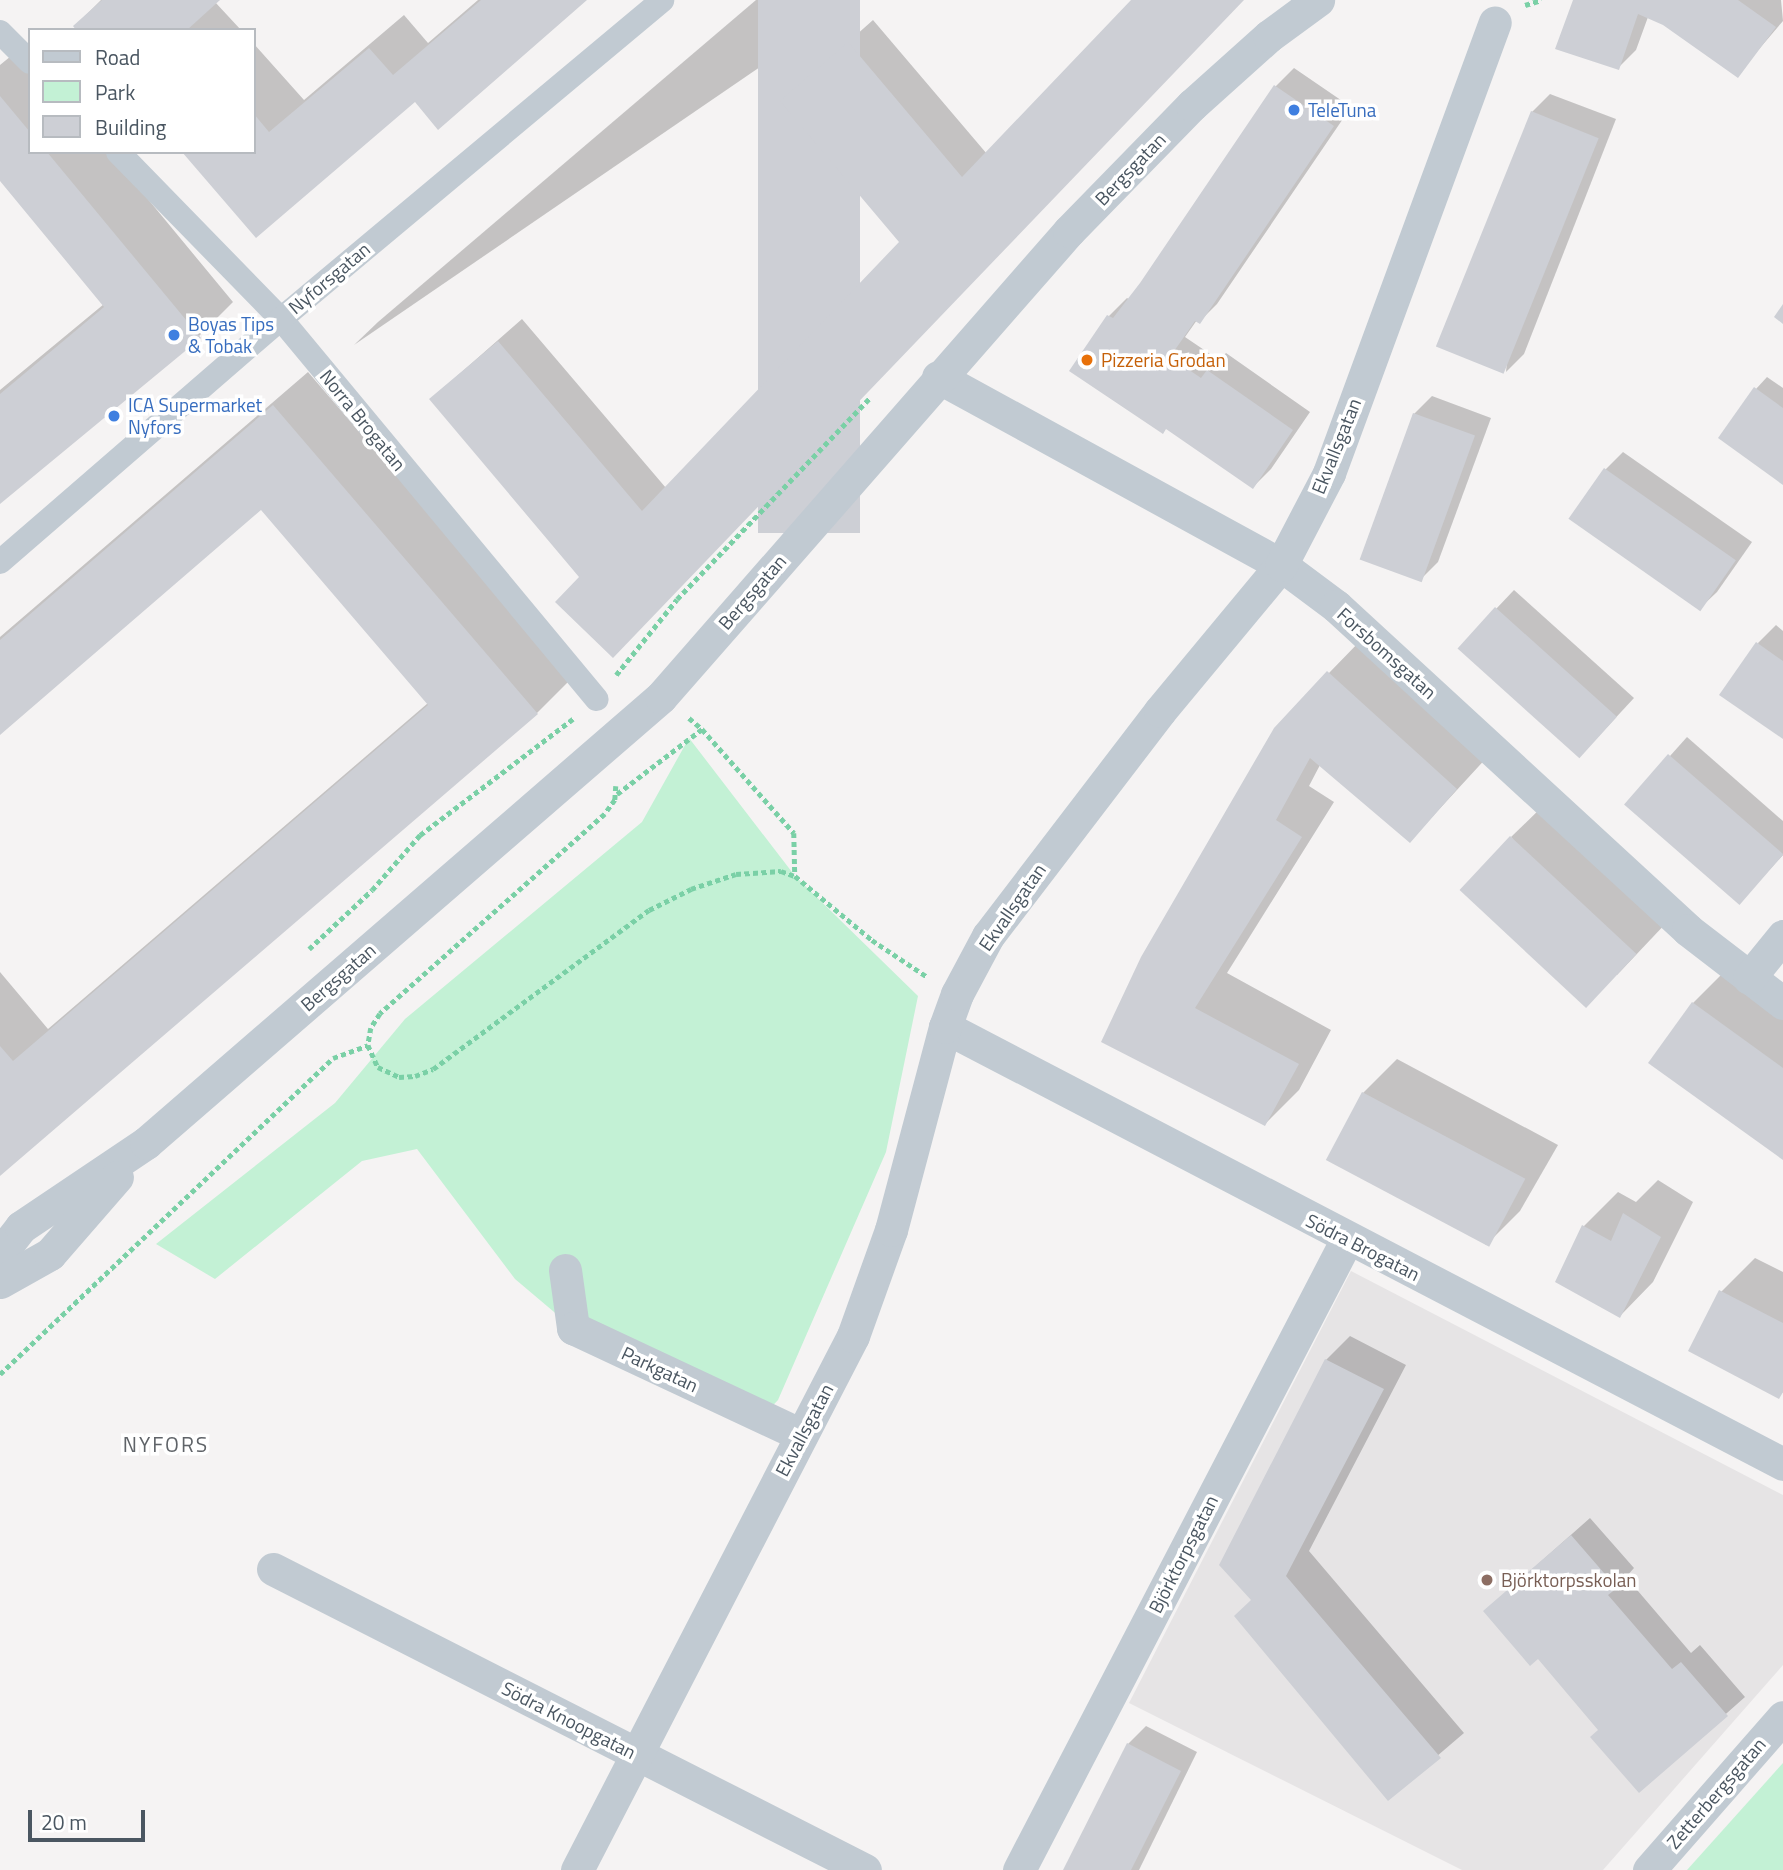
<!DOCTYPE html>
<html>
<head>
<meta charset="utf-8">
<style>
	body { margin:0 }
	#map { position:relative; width:1783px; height:1870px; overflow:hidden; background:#f5f3f3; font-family:"Titillium Web",sans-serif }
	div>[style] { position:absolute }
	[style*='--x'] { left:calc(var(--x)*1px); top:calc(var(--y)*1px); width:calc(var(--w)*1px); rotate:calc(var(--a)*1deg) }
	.education>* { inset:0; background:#e6e4e5 }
	.green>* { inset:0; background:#c3f1d5 }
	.shadow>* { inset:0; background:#0003 }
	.building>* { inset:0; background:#cdcfd5; transform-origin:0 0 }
	.path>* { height:4.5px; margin-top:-2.25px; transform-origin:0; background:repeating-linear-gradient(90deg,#7ad0a6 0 5px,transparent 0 8.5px) }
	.pedestrian>* { height:24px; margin:-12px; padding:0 12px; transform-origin:12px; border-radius:12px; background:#c1cad2 }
	.minor>* { height:33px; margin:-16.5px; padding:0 16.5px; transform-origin:16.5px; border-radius:16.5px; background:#c1cad2 }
	.dots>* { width:19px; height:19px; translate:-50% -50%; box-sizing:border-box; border:4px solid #fff; border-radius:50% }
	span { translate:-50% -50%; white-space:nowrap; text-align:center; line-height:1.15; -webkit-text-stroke:7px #fff; paint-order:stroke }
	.shop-label { font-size:19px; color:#366cbe }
	.left { translate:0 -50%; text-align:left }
	.street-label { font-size:19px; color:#4a5661 }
	.food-label { font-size:19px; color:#c56008 }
	.education-label { font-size:19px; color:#785e54 }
	.neighbourhood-label { font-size:21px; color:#5f6368; letter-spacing:2px }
	.legend { position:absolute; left:28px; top:28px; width:228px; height:126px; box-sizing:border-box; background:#fff; border:2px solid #b7bbc0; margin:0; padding:9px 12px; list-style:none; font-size:21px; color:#4a5661 }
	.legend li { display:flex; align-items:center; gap:14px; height:35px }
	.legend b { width:35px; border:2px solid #b7bbc0 }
	.scale { position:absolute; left:28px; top:1810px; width:117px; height:32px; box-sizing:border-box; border:4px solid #4a5661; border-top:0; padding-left:9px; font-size:21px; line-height:24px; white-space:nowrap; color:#4a5661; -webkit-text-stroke:5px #fff; paint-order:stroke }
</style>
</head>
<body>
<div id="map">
	<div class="education">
		<div style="clip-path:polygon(1351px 1271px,1783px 1495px,1783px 1665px,1603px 1870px,1462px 1870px,1129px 1703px)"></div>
	</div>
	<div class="green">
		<div style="clip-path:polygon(689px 738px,795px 876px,918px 996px,886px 1152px,778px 1400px,762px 1417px,573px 1328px,515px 1279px,417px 1149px,362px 1161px,215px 1279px,156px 1244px,335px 1103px,405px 1019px,642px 822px)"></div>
		<div style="clip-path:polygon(1783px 1763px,1783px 1870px,1687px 1870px)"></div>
	</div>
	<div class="shadow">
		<div style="clip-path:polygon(101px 0,217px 0,215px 2px,241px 30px,78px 30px,75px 26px)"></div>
		<div style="clip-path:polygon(478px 0,586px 0,415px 100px,256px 236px,254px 44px,304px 100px,404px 15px,428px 43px)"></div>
		<div style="clip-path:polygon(756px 0,858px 0,354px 345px,378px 322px)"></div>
		<div style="clip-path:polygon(1134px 0,1242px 0,582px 577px,431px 399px,522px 319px,666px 488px,902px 242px,782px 101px,873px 20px,987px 154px)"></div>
		<div style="clip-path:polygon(1575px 0,1781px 0,1783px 21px,1737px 75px,1664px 24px,1648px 17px,1636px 50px,1618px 68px)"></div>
		<div style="clip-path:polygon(22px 47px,30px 57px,30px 152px,109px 152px,233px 302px,199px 336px,0 502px,0 390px,104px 304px,0 178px,0 65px)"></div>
		<div style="clip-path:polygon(1294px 68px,1351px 107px,1217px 304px,1199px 322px,1197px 320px,1185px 337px,1219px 360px,1226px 353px,1310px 412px,1271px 469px,1253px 487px,1167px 428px,1072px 370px,1109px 316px,1127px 298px,1130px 300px,1276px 86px)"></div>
		<div style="clip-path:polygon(1550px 94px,1616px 119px,1524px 354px,1506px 372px,1532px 112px)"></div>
		<div style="clip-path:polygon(308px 372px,571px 679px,537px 713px,0 1174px,0 972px,48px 1029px,428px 703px,261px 508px,0 732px,0 637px)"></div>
		<div style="clip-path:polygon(1767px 377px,1783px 388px,1783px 483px,1756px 389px)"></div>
		<div style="clip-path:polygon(1432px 396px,1491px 418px,1438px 562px,1420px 580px,1414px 414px)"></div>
		<div style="clip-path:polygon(1623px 452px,1752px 542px,1717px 592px,1699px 609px,1605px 470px)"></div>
		<div style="clip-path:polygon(1514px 590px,1634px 698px,1596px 739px,1459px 648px)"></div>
		<div style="clip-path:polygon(1776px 625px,1783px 631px,1783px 737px,1758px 643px)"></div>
		<div style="clip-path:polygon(1362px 639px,1490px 754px,1410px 841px,1320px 765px,1309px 786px,1334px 802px,1227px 973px,1331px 1030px,1299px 1090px,1265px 1124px,1103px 1041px,1329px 673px)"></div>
		<div style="clip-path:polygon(1687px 737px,1783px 821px,1783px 855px,1739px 903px,1627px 804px)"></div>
		<div style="clip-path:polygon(1545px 804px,1669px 920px,1617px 975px,1511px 837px)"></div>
		<div style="clip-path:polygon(1727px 969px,1783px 1010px,1783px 1158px,1651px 1063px,1693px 1003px)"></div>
		<div style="clip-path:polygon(1397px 1059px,1558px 1145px,1520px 1211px,1486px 1245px,1363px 1093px)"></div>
		<div style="clip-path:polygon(1658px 1180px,1693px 1202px,1653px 1282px,1620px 1316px,1557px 1282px,1584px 1226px,1618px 1192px,1636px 1202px)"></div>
		<div style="clip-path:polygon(1755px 1258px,1783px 1272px,1783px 1392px,1779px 1396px,1721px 1292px)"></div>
		<div style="clip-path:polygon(1350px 1336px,1406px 1365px,1309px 1551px,1464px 1733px,1388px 1798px,1253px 1600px,1326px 1360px)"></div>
		<div style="clip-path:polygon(1590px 1518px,1634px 1568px,1626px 1577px,1691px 1653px,1700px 1645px,1745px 1697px,1639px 1791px,1600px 1729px,1538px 1657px,1485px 1611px)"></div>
		<div style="clip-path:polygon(1146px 1726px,1197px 1752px,1139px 1870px,1065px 1870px,1128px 1744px)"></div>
	</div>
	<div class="building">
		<div style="clip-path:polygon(102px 0,220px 0,187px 30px,76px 30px,73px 26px)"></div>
		<div style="clip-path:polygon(481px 0,587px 0,438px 130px,415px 102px,256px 238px,182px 152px,254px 152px,254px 114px,269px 132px,369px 48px,393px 75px)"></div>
		<div style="left:758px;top:0;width:102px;height:533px"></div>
		<div style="clip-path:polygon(1131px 0,1244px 0,613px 658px,555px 602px,579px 577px,429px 399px,498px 341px,642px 511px,899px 242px,780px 101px,848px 42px,962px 177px)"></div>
		<div style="clip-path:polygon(1573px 0,1738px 0,1776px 27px,1738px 78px,1663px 25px,1638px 14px,1619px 70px,1555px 49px)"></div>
		<div style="clip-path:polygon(1274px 85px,1334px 126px,1200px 324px,1195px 321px,1170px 357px,1201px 378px,1207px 370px,1293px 430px,1253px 489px,1166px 429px,1163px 434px,1069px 371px,1107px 315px,1113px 318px,1140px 283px)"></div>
		<div style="clip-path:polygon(0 96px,30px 132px,30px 152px,47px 152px,201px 338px,0 504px,0 394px,104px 307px,0 181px)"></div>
		<div style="left:1531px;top:111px;width:73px;height:254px;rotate:22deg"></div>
		<div style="clip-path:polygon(1783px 304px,1783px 324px,1774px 317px)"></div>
		<div style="clip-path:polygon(1754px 387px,1783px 408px,1783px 485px,1718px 438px)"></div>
		<div style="clip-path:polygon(273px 405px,538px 714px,0 1176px,0 1046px,13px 1061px,428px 705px,261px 510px,0 735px,0 640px)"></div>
		<div style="left:1413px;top:413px;width:66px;height:156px;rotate:20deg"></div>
		<div style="left:1604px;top:468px;width:161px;height:62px;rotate:35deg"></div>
		<div style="left:1495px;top:607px;width:164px;height:56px;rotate:42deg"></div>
		<div style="clip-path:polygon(1756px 642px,1783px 661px,1783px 739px,1719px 695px)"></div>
		<div style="clip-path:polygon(1327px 671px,1457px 789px,1410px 843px,1310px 758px,1276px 820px,1302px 837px,1195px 1008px,1299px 1064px,1265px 1126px,1101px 1042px,1141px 957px,1274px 728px)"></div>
		<div style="left:1668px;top:754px;width:153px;height:67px;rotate:41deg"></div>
		<div style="left:1510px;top:836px;width:173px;height:74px;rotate:43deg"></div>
		<div style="clip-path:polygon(1692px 1002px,1783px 1068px,1783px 1160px,1648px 1063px)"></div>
		<div style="left:1362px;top:1092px;width:185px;height:77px;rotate:28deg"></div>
		<div style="clip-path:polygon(1623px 1213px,1661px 1237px,1620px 1318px,1555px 1282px,1582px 1225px,1611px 1241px)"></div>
		<div style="clip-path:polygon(1719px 1290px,1783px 1323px,1783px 1392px,1779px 1399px,1688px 1351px)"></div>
		<div style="clip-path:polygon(1325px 1359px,1384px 1389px,1286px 1576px,1441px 1758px,1388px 1801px,1234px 1616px,1251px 1600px,1219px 1565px)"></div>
		<div style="clip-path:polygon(1571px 1535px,1617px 1588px,1608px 1595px,1672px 1669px,1681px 1662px,1728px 1716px,1639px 1793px,1590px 1737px,1598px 1730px,1538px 1659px,1530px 1666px,1483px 1611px)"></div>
		<div style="clip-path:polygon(1127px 1743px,1181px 1771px,1131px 1870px,1063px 1870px)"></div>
	</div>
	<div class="path">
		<div style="--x:1525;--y:5;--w:17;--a:-17"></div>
		<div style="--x:616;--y:675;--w:97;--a:-51.2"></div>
		<div style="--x:677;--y:599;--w:279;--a:-46.2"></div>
		<div style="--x:689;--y:718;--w:17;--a:40"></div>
		<div style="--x:702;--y:729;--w:139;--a:48.5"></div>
		<div style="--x:794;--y:833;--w:43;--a:88.7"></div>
		<div style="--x:616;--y:786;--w:14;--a:94"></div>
		<div style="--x:615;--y:800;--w:17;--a:126"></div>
		<div style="--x:605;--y:814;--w:301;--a:138.4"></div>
		<div style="--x:380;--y:1014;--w:17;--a:123"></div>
		<div style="--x:371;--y:1028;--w:17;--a:100"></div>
		<div style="--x:368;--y:1045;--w:24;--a:66"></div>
		<div style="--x:378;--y:1067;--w:23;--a:25"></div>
		<div style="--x:399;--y:1077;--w:16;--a:-4"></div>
		<div style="--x:415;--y:1076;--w:19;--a:-21"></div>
		<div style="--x:433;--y:1069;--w:268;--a:-36.4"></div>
		<div style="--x:649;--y:910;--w:47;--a:-26.6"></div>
		<div style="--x:691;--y:889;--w:47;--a:-18.4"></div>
		<div style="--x:736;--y:874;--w:45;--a:-3.8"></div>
		<div style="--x:781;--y:871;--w:15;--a:20"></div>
		<div style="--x:795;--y:876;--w:100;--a:39.7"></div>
		<div style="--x:872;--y:940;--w:65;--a:33.7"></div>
		<div style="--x:617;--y:794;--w:107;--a:-37.4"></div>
		<div style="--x:309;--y:949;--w:86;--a:-43.1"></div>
		<div style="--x:372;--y:890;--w:73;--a:-48.9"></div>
		<div style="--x:420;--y:835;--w:192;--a:-37.2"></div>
		<div style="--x:0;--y:1374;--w:459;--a:-43.5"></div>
		<div style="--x:333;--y:1058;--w:37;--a:-20"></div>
	</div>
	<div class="pedestrian">
		<div style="--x:0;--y:32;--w:42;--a:45"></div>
		<div style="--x:118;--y:152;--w:233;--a:45.7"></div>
		<div style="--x:281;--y:319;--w:494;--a:50.3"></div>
		<div style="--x:0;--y:562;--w:371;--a:-40.9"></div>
		<div style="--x:281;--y:319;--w:497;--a:-39.9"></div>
	</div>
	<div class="minor">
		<div style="--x:938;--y:377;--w:391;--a:28.7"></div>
		<div style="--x:1281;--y:565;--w:69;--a:36.7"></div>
		<div style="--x:1336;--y:606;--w:478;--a:42.6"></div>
		<div style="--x:1688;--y:930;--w:120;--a:37.5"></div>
		<div style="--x:1749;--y:978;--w:54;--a:-51"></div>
		<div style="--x:945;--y:1027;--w:945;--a:27.54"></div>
		<div style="--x:0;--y:1254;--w:34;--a:-52"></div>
		<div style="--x:21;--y:1227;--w:151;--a:-33.9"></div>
		<div style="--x:146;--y:1143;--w:681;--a:-40.89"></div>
		<div style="--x:661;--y:697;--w:619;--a:-48.8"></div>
		<div style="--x:1069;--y:231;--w:176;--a:-45.7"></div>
		<div style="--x:1192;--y:105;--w:103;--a:-41.9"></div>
		<div style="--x:1269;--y:36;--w:61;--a:-36.3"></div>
		<div style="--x:565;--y:1270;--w:59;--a:82.1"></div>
		<div style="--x:573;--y:1328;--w:252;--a:25.1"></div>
		<div style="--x:0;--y:1282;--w:57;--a:-29.2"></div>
		<div style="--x:50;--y:1254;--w:102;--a:-49"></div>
		<div style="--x:273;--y:1569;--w:664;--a:26.95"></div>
		<div style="--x:577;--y:1870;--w:601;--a:-62.67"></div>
		<div style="--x:853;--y:1336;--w:113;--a:-70.3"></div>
		<div style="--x:891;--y:1230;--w:210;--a:-75.1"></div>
		<div style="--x:945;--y:1027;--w:35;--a:-70"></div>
		<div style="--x:957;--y:994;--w:66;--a:-61.9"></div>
		<div style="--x:988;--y:936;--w:283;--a:-52.6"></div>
		<div style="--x:1160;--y:711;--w:190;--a:-50.3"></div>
		<div style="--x:1281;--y:565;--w:104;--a:-62.4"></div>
		<div style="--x:1329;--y:473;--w:480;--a:-69.8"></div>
		<div style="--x:1019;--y:1870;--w:711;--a:-62.53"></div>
		<div style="--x:1649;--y:1870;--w:203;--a:-48.8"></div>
	</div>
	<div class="dots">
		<div style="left:1294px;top:110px;background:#3f7fe0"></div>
		<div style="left:174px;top:335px;background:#3f7fe0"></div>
		<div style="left:1087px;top:360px;background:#e8710a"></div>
		<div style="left:114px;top:416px;background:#3f7fe0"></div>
		<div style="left:1487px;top:1580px;background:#8d6e63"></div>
	</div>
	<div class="shop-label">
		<span class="left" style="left:1308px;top:110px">TeleTuna</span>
		<span class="left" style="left:188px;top:335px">Boyas Tips<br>&amp; Tobak</span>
		<span class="left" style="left:128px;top:416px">ICA Supermarket<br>Nyfors</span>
	</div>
	<div class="street-label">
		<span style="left:1130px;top:169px;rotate:-46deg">Bergsgatan</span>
		<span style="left:329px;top:278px;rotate:-40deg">Nyforsgatan</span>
		<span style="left:363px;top:420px;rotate:51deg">Norra Brogatan</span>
		<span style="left:1336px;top:446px;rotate:-68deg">Ekvallsgatan</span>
		<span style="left:752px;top:592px;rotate:-49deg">Bergsgatan</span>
		<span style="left:1387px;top:653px;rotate:42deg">Forsbomsgatan</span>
		<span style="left:1012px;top:907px;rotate:-55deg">Ekvallsgatan</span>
		<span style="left:338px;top:977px;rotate:-41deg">Bergsgatan</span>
		<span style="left:1363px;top:1247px;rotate:27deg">Södra Brogatan</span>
		<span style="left:660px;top:1369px;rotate:25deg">Parkgatan</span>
		<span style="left:804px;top:1430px;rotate:-62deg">Ekvallsgatan</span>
		<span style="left:1183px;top:1554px;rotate:-63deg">Björktorpsgatan</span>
		<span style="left:569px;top:1720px;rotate:27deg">Södra Knoopgatan</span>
		<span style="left:1716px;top:1793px;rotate:-49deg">Zetterbergsgatan</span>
	</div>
	<div class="food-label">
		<span class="left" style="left:1101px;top:360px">Pizzeria Grodan</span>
	</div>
	<div class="education-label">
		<span class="left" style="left:1501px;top:1580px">Björktorpsskolan</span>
	</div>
	<div class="neighbourhood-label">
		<span style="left:166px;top:1444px">NYFORS</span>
	</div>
	<ul class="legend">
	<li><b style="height:9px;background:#c1cad2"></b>Road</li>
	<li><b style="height:19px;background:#c3f1d5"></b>Park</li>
	<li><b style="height:19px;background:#cdcfd5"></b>Building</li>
	</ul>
	<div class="scale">20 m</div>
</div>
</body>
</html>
